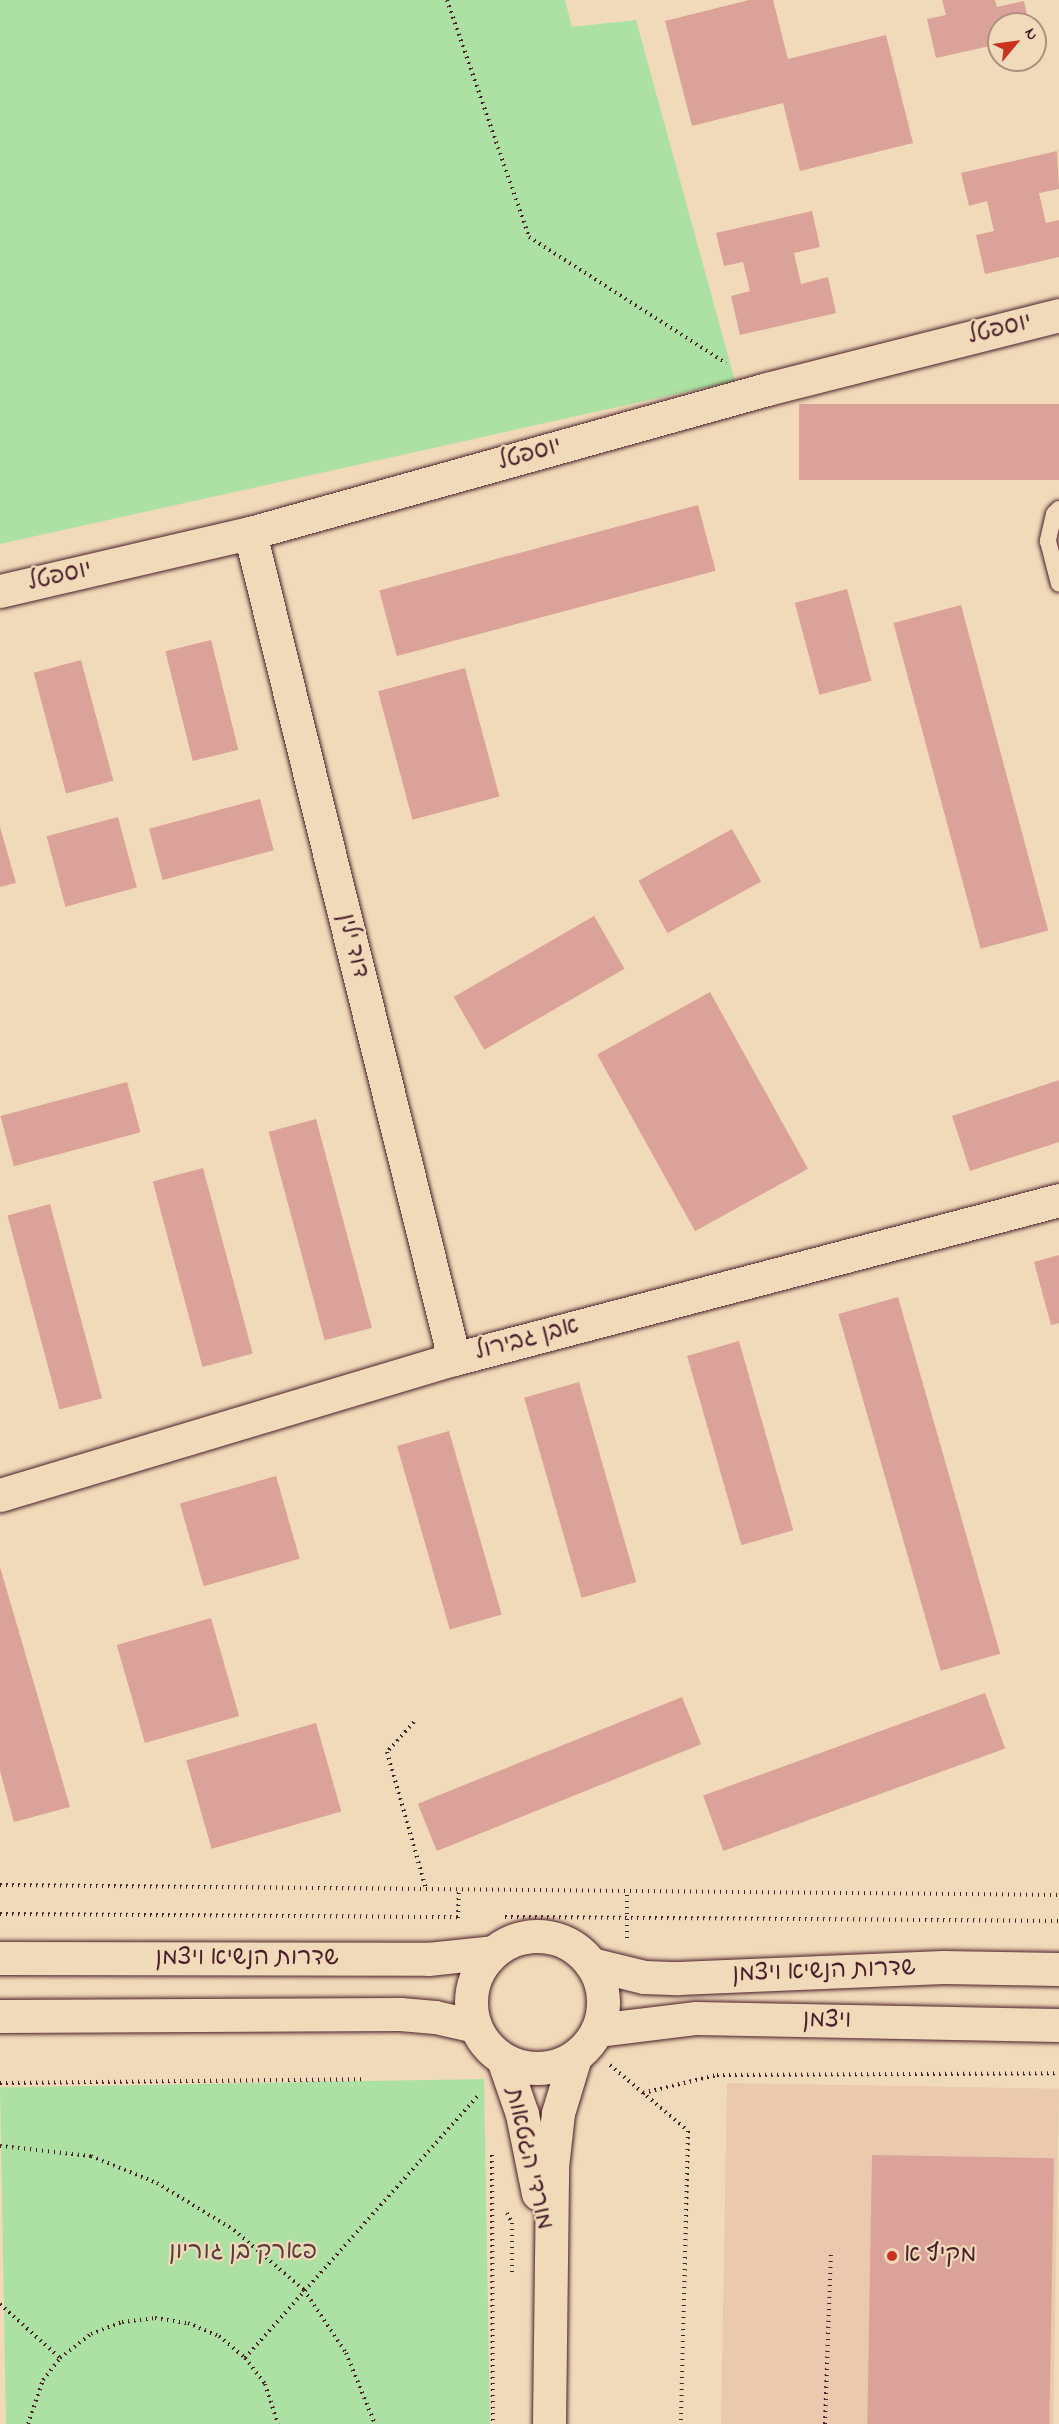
<!DOCTYPE html>
<html>
<head>
<meta charset="utf-8">
<style>
	body { margin:0 }
	#map { position:relative; width:1059px; height:2424px; overflow:hidden; background:#f1dab9; font-family:"Indie Flower","Playpen Sans Hebrew",sans-serif }
	div>[style] { position:absolute }
	[style*='--x'] { left:calc(var(--x)*1px); top:calc(var(--y)*1px); width:calc(var(--w)*1px); rotate:calc(var(--a)*1deg) }
	.built>* { inset:0; background:#eac9af; transform-origin:0 0 }
	.green>* { inset:0; background:#ade1a3; transform-origin:0 0 }
	.building>* { inset:0; background:#dba299; transform-origin:0 0 }
	.path>* { height:4px; margin-top:-2px; transform-origin:0; background:repeating-linear-gradient(90deg,#4a1f2b 0 1.5px,transparent 0 6px) }
	.roads { filter:drop-shadow(0 0 2px #4a1f2b) drop-shadow(0 0 2px #4a1f2b) }
	.lane>* { height:16px; margin:-8px; padding:0 8px; transform-origin:8px; border-radius:8px; background:#f1dab9 }
	.street>* { height:33px; margin:-16.5px; padding:0 16.5px; transform-origin:16.5px; border-radius:16.5px; background:#f1dab9 }
	.secondary>* { height:33px; margin:-16.5px; padding:0 16.5px; transform-origin:16.5px; border-radius:16.5px; background:#f1dab9 }
	.secondary>.ring { margin:-16.5px; padding:0; box-sizing:content-box; background:none; border:33px solid #f1dab9; border-radius:50% }
	.dots>* { width:16px; height:16px; translate:-50% -50%; box-sizing:border-box; border:3px solid #f1dab9; border-radius:50% }
	span { translate:-50% -50%; white-space:nowrap; text-align:center; line-height:1.15; -webkit-text-stroke:4.5px #f1dab9; paint-order:stroke }
	.street-label { font-size:24px; color:#4a1f2b }
	.park-label { font-size:24px; color:#593c3d }
	.poi-label { font-size:24px; color:#4a1f2b }
	.left { translate:0 -50%; text-align:left }
	.north { position:absolute; left:987px; top:12px; width:60px; height:60px; box-sizing:border-box; background:#f1dab9; border:2px solid #ae8f80; border-radius:50%; rotate:61deg; font-size:16px; font-weight:700; line-height:24px; text-align:center; color:#4a1f2b }
	.north::after { content:''; display:block; margin:auto; width:21px; height:27px; background:#c8321e; clip-path:polygon(50% 0,100% 100%,50% 72%,0 100%) }
</style>
</head>
<body>
<div id="map">
	<div class="built">
		<div style="left:727px;top:2083px;width:332px;height:341px;rotate:1deg"></div>
	</div>
	<div class="green">
		<div style="clip-path:polygon(0 0,565px 0,572px 27px,636px 20px,735px 381px,0 544px)"></div>
		<div style="left:484px;top:2079px;width:345px;height:484px;rotate:89deg"></div>
	</div>
	<div class="building">
		<div style="clip-path:polygon(749px 0,773px 0,788px 59px,886px 35px,913px 143px,800px 171px,783px 103px,692px 126px,665px 21px)"></div>
		<div style="clip-path:polygon(942px 0,995px 0,997px 7px,1024px 1px,1029px 24px,999px 24px,999px 44px,936px 58px,927px 19px,946px 15px)"></div>
		<div style="clip-path:polygon(1057px 151px,1059px 189px,1039px 193px,1046px 223px,1059px 220px,1059px 257px,985px 274px,976px 235px,994px 231px,987px 201px,969px 206px,961px 173px)"></div>
		<div style="clip-path:polygon(812px 211px,820px 247px,794px 253px,801px 284px,828px 277px,836px 313px,740px 335px,731px 296px,750px 291px,743px 262px,724px 266px,716px 233px)"></div>
		<div style="left:1059px;top:404px;width:76px;height:260px;rotate:90deg"></div>
		<div style="left:698px;top:505px;width:68px;height:330px;rotate:75deg"></div>
		<div style="left:847px;top:589px;width:95px;height:54px;rotate:75deg"></div>
		<div style="left:961px;top:605px;width:337px;height:70px;rotate:75deg"></div>
		<div style="left:211px;top:640px;width:113px;height:47px;rotate:76deg"></div>
		<div style="left:81px;top:660px;width:125px;height:49px;rotate:75deg"></div>
		<div style="left:465px;top:668px;width:133px;height:90px;rotate:75deg"></div>
		<div style="left:260px;top:799px;width:53px;height:115px;rotate:75deg"></div>
		<div style="left:118px;top:817px;width:73px;height:74px;rotate:75deg"></div>
		<div style="clip-path:polygon(0 827px,16px 883px,0 887px)"></div>
		<div style="left:732px;top:829px;width:60px;height:107px;rotate:61deg"></div>
		<div style="left:594px;top:916px;width:61px;height:162px;rotate:60deg"></div>
		<div style="left:710px;top:992px;width:202px;height:129px;rotate:61deg"></div>
		<div style="clip-path:polygon(1059px 1080px,1059px 1142px,970px 1171px,952px 1116px)"></div>
		<div style="left:127px;top:1082px;width:52px;height:131px;rotate:75deg"></div>
		<div style="left:316px;top:1119px;width:216px;height:49px;rotate:75deg"></div>
		<div style="left:203px;top:1168px;width:192px;height:52px;rotate:75deg"></div>
		<div style="left:50px;top:1204px;width:201px;height:44px;rotate:75deg"></div>
		<div style="clip-path:polygon(1059px 1255px,1059px 1323px,1051px 1325px,1034px 1262px)"></div>
		<div style="left:898px;top:1297px;width:371px;height:62px;rotate:74deg"></div>
		<div style="left:739px;top:1341px;width:197px;height:54px;rotate:74deg"></div>
		<div style="left:579px;top:1382px;width:208px;height:57px;rotate:74deg"></div>
		<div style="left:449px;top:1431px;width:191px;height:54px;rotate:74deg"></div>
		<div style="left:276px;top:1476px;width:86px;height:100px;rotate:74deg"></div>
		<div style="clip-path:polygon(0 1567px,70px 1807px,14px 1822px,0 1771px)"></div>
		<div style="left:211px;top:1618px;width:102px;height:98px;rotate:74deg"></div>
		<div style="left:985px;top:1693px;width:59px;height:300px;rotate:70deg"></div>
		<div style="left:682px;top:1697px;width:51px;height:285px;rotate:68deg"></div>
		<div style="left:316px;top:1723px;width:92px;height:135px;rotate:74deg"></div>
		<div style="left:872px;top:2155px;width:182px;height:269px;rotate:1deg"></div>
	</div>
	<div class="path">
		<div style="--x:447;--y:0;--w:251;--a:70.9"></div>
		<div style="--x:529;--y:237;--w:234;--a:32.6"></div>
		<div style="--x:414;--y:1722;--w:40;--a:132"></div>
		<div style="--x:387;--y:1752;--w:142;--a:74.1"></div>
		<div style="--x:0;--y:1885;--w:1059;--a:0.54"></div>
		<div style="--x:0;--y:1914;--w:458;--a:0.4"></div>
		<div style="--x:505;--y:1917;--w:554;--a:0.41"></div>
		<div style="--x:458;--y:1918;--w:29;--a:-88"></div>
		<div style="--x:627;--y:1938;--w:47;--a:-90"></div>
		<div style="--x:610;--y:2065;--w:102;--a:40.2"></div>
		<div style="--x:688;--y:2131;--w:293;--a:91.4"></div>
		<div style="--x:0;--y:2083;--w:362;--a:-0.6"></div>
		<div style="--x:643;--y:2093;--w:76;--a:-13.7"></div>
		<div style="--x:717;--y:2075;--w:342;--a:-0.3"></div>
		<div style="--x:0;--y:2146;--w:92;--a:6.3"></div>
		<div style="--x:91;--y:2156;--w:71;--a:22.2"></div>
		<div style="--x:157;--y:2183;--w:90;--a:31.4"></div>
		<div style="--x:234;--y:2230;--w:92;--a:40.6"></div>
		<div style="--x:304;--y:2290;--w:76;--a:56.3"></div>
		<div style="--x:346;--y:2353;--w:77;--a:67.8"></div>
		<div style="--x:492;--y:2155;--w:269;--a:89.8"></div>
		<div style="--x:507;--y:2213;--w:11;--a:63"></div>
		<div style="--x:512;--y:2223;--w:51;--a:90"></div>
		<div style="--x:0;--y:2304;--w:81;--a:42"></div>
		<div style="--x:245;--y:2358;--w:353;--a:-48.4"></div>
		<div style="--x:28;--y:2424;--w:46;--a:-71.2"></div>
		<div style="--x:43;--y:2380;--w:28;--a:-52"></div>
		<div style="--x:60;--y:2358;--w:39;--a:-38"></div>
		<div style="--x:91;--y:2334;--w:33;--a:-21"></div>
		<div style="--x:122;--y:2322;--w:33;--a:-7"></div>
		<div style="--x:155;--y:2318;--w:33;--a:9"></div>
		<div style="--x:188;--y:2323;--w:34;--a:23"></div>
		<div style="--x:219;--y:2336;--w:34;--a:40"></div>
		<div style="--x:245;--y:2358;--w:33;--a:52"></div>
		<div style="--x:265;--y:2384;--w:42;--a:72"></div>
		<div style="--x:825;--y:2424;--w:173;--a:-88"></div>
	</div>
	<div class="roads">
		<div class="lane">
			<div style="--x:1059;--y:509;--w:7;--a:135"></div>
			<div style="--x:1054;--y:514;--w:28;--a:103"></div>
			<div style="--x:1048;--y:541;--w:44;--a:75.7"></div>
		</div>
		<div class="street">
			<div style="--x:250;--y:533;--w:851;--a:76.13"></div>
			<div style="--x:0;--y:591;--w:257;--a:-13.1"></div>
			<div style="--x:250;--y:533;--w:537;--a:-15.56"></div>
			<div style="--x:767;--y:389;--w:301;--a:-14.2"></div>
			<div style="--x:0;--y:1495;--w:474;--a:-16.7"></div>
			<div style="--x:454;--y:1359;--w:626;--a:-14.72"></div>
		</div>
		<div class="secondary">
			<div class="ring" style="left:471px;top:1936px;width:99px;height:99px"></div>
			<div style="--x:0;--y:1958;--w:428;--a:0.1"></div>
			<div style="--x:428;--y:1959;--w:65;--a:-6.1"></div>
			<div style="--x:591;--y:1964;--w:55;--a:13.8"></div>
			<div style="--x:644;--y:1977;--w:34;--a:2"></div>
			<div style="--x:678;--y:1978;--w:265;--a:-2.4"></div>
			<div style="--x:943;--y:1967;--w:116;--a:1"></div>
			<div style="--x:0;--y:2016;--w:400;--a:-0.3"></div>
			<div style="--x:400;--y:2014;--w:35;--a:5"></div>
			<div style="--x:435;--y:2017;--w:41;--a:12.7"></div>
			<div style="--x:597;--y:2030;--w:100;--a:-6.9"></div>
			<div style="--x:696;--y:2018;--w:363;--a:1.1"></div>
			<div style="--x:503;--y:2059;--w:58;--a:70.9"></div>
			<div style="--x:522;--y:2114;--w:81;--a:78.6"></div>
			<div style="--x:549;--y:2424;--w:257;--a:-89.3"></div>
			<div style="--x:552;--y:2167;--w:54;--a:-83.7"></div>
			<div style="--x:558;--y:2113;--w:59;--a:-73.1"></div>
		</div>
	</div>
	<div class="dots">
		<div style="left:892px;top:2256px;background:#c8321e"></div>
	</div>
	<div class="street-label">
		<span style="left:1000px;top:330px;rotate:-14deg">יוספטל</span>
		<span style="left:530px;top:455px;rotate:-16deg">יוספטל</span>
		<span style="left:60px;top:577px;rotate:-13deg">יוספטל</span>
		<span style="left:352px;top:946px;rotate:76deg">דוד ילין</span>
		<span style="left:527px;top:1340px;rotate:-15deg">אבן גבירול</span>
		<span style="left:247px;top:1959px">שדרות הנשיא ויצמן</span>
		<span style="left:824px;top:1972px;rotate:-2deg">שדרות הנשיא ויצמן</span>
		<span style="left:827px;top:2021px;rotate:1deg">ויצמן</span>
		<span style="left:528px;top:2159px;rotate:77deg">מורדי הגטאות</span>
	</div>
	<div class="park-label">
		<span style="left:243px;top:2253px">פארק בן גוריון</span>
	</div>
	<div class="poi-label">
		<span class="left" style="left:904px;top:2256px">מקיף א</span>
	</div>
	<div class="north">N</div>
</div>
</body>
</html>
